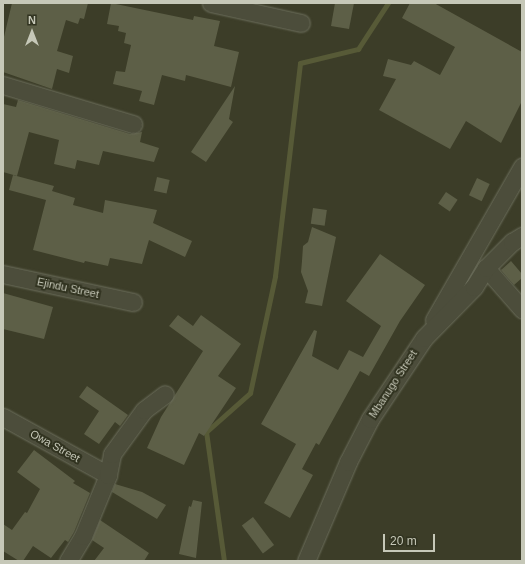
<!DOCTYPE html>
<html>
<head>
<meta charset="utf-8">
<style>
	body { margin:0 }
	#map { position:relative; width:525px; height:564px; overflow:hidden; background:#3c3d28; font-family:Helvetica,sans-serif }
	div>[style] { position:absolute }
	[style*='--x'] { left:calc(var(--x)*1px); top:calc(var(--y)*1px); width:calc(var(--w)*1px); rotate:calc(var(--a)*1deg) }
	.stream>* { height:5px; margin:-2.5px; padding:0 2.5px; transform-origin:2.5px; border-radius:2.5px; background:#575a37 }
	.building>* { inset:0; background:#5d5f47; transform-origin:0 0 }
	.roads { filter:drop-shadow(0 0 1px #6c6e5c) drop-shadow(0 0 1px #6c6e5c) }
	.minor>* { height:17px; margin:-8.5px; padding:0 8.5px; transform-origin:8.5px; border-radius:8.5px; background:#4c4d3b }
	span { translate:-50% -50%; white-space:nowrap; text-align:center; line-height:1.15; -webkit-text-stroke:4px #313320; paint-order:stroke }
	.street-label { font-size:11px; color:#c6c8b8 }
	.frame { position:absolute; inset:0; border:4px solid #c6c8b8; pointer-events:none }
	.north { position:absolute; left:12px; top:12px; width:40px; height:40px; -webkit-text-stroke:3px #313320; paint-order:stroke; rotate:0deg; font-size:11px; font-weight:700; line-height:16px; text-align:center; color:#c6c8b8 }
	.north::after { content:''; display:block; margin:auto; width:14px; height:18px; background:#c6c8b8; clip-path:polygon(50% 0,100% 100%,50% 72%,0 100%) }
	.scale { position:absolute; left:383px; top:534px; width:52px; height:18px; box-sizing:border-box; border:2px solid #c6c8b8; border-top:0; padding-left:5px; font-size:12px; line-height:14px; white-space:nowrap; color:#c6c8b8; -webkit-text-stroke:3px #313320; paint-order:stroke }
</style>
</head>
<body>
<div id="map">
	<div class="stream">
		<div style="--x:224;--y:561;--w:130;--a:-97.9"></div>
		<div style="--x:206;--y:432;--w:59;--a:-41.6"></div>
		<div style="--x:250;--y:393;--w:120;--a:-77.9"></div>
		<div style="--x:275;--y:276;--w:214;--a:-83.3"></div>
		<div style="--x:300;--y:63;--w:60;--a:-13.6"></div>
		<div style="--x:358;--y:49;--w:55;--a:-56.9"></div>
	</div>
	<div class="building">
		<div style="clip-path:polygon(12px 3px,88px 3px,84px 19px,80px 18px,78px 24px,66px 20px,57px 51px,73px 56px,69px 73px,57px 69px,52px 89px,3px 72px,3px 41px)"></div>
		<div style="clip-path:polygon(111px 3px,193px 20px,194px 16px,220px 21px,214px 46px,239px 52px,231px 87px,186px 75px,185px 81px,162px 75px,154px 105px,139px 101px,142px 91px,113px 84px,116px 71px,125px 72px,131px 45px,124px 43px,126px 33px,118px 31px,119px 26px,107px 24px)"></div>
		<div style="clip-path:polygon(335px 3px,354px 3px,349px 29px,331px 26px)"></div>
		<div style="clip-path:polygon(410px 3px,434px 3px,522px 52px,522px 101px,501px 143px,466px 121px,450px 149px,379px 110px,396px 79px,383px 76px,388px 59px,411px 65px,414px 61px,440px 75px,455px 47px,402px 18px)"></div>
		<div style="clip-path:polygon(235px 86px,229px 119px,233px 122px,206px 162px,191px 152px)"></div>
		<div style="clip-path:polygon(18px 100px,130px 134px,142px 132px,140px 142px,159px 148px,154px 162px,103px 151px,99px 165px,77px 160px,75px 169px,54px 164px,59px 140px,29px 132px,17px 176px,3px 172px,3px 104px,16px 107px)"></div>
		<div style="clip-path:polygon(13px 175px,54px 186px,52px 191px,75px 198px,73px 205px,103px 213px,105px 200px,157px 210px,153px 223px,192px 241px,185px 257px,149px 240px,142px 264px,110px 258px,108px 266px,85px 261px,84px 263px,33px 250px,46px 200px,9px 190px)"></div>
		<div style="left:157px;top:177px;width:13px;height:14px;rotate:13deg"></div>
		<div style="left:477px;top:178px;width:14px;height:19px;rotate:25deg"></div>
		<div style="left:446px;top:192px;width:14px;height:14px;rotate:34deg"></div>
		<div style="left:313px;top:208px;width:14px;height:16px;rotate:8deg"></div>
		<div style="clip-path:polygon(312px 227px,336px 237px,322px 306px,305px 303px,308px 291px,301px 272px,302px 261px,303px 246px,308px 242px)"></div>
		<div style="clip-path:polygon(380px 254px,425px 285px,400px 321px,369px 376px,360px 371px,319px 445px,316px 443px,302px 469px,313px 475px,290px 518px,264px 503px,296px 444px,261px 424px,314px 330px,317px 331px,312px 356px,338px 370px,349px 350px,363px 357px,381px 326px,346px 301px)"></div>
		<div style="clip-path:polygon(511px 261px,522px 274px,522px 278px,514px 285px,501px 270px)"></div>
		<div style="clip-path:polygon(3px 293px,53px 307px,44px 339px,3px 329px)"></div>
		<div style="clip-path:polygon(178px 315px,193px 326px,201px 315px,241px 344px,218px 376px,236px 388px,204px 436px,199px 433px,184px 465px,147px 448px,161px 417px,203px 351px,169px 326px)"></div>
		<div style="clip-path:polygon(87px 386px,128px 415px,120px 426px,115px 422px,99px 444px,84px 434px,99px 411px,79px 397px)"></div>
		<div style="clip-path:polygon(34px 450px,75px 481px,73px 483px,90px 493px,74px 532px,68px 542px,65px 540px,51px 558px,33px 546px,23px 561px,19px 561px,3px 551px,3px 524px,12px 530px,25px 512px,27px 513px,40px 489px,17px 472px)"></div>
		<div style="clip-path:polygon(115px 484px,142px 492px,166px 505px,157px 519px,112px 492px)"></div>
		<div style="clip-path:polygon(193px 500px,202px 502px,196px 558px,179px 554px,189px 506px,191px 507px)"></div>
		<div style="left:253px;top:517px;width:35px;height:14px;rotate:53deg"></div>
		<div style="clip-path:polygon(100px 520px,149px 553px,144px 561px,94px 561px,104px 548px,92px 540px)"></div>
	</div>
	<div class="roads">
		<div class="minor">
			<div style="--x:211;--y:3;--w:92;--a:12.5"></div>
			<div style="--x:3;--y:85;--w:136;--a:16.7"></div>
			<div style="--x:486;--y:268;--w:55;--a:48.7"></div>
			<div style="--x:3;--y:274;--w:133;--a:12.2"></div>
			<div style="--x:434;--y:320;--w:177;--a:-60.1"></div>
			<div style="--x:3;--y:417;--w:120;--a:28.9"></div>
			<div style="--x:68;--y:561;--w:29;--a:-59"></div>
			<div style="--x:83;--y:536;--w:66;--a:-67.7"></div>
			<div style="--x:108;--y:475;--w:21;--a:-79"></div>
			<div style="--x:112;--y:454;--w:54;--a:-54"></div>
			<div style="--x:144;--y:410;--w:26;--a:-37"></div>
			<div style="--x:306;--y:561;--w:108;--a:-67"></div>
			<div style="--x:348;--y:462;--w:48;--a:-62.9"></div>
			<div style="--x:370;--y:419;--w:97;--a:-56.3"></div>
			<div style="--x:424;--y:338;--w:71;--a:-45.6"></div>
			<div style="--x:474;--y:287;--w:22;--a:-58"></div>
			<div style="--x:486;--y:268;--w:37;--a:-45"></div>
			<div style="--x:512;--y:242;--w:12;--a:-31"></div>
		</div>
	</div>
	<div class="street-label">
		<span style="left:68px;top:288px;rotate:12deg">Ejindu Street</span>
		<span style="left:393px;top:384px;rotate:-57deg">Mbanugo Street</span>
		<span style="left:55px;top:446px;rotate:29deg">Owa Street</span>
	</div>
	<div class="frame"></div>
	<div class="north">N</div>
	<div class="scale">20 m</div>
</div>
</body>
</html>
